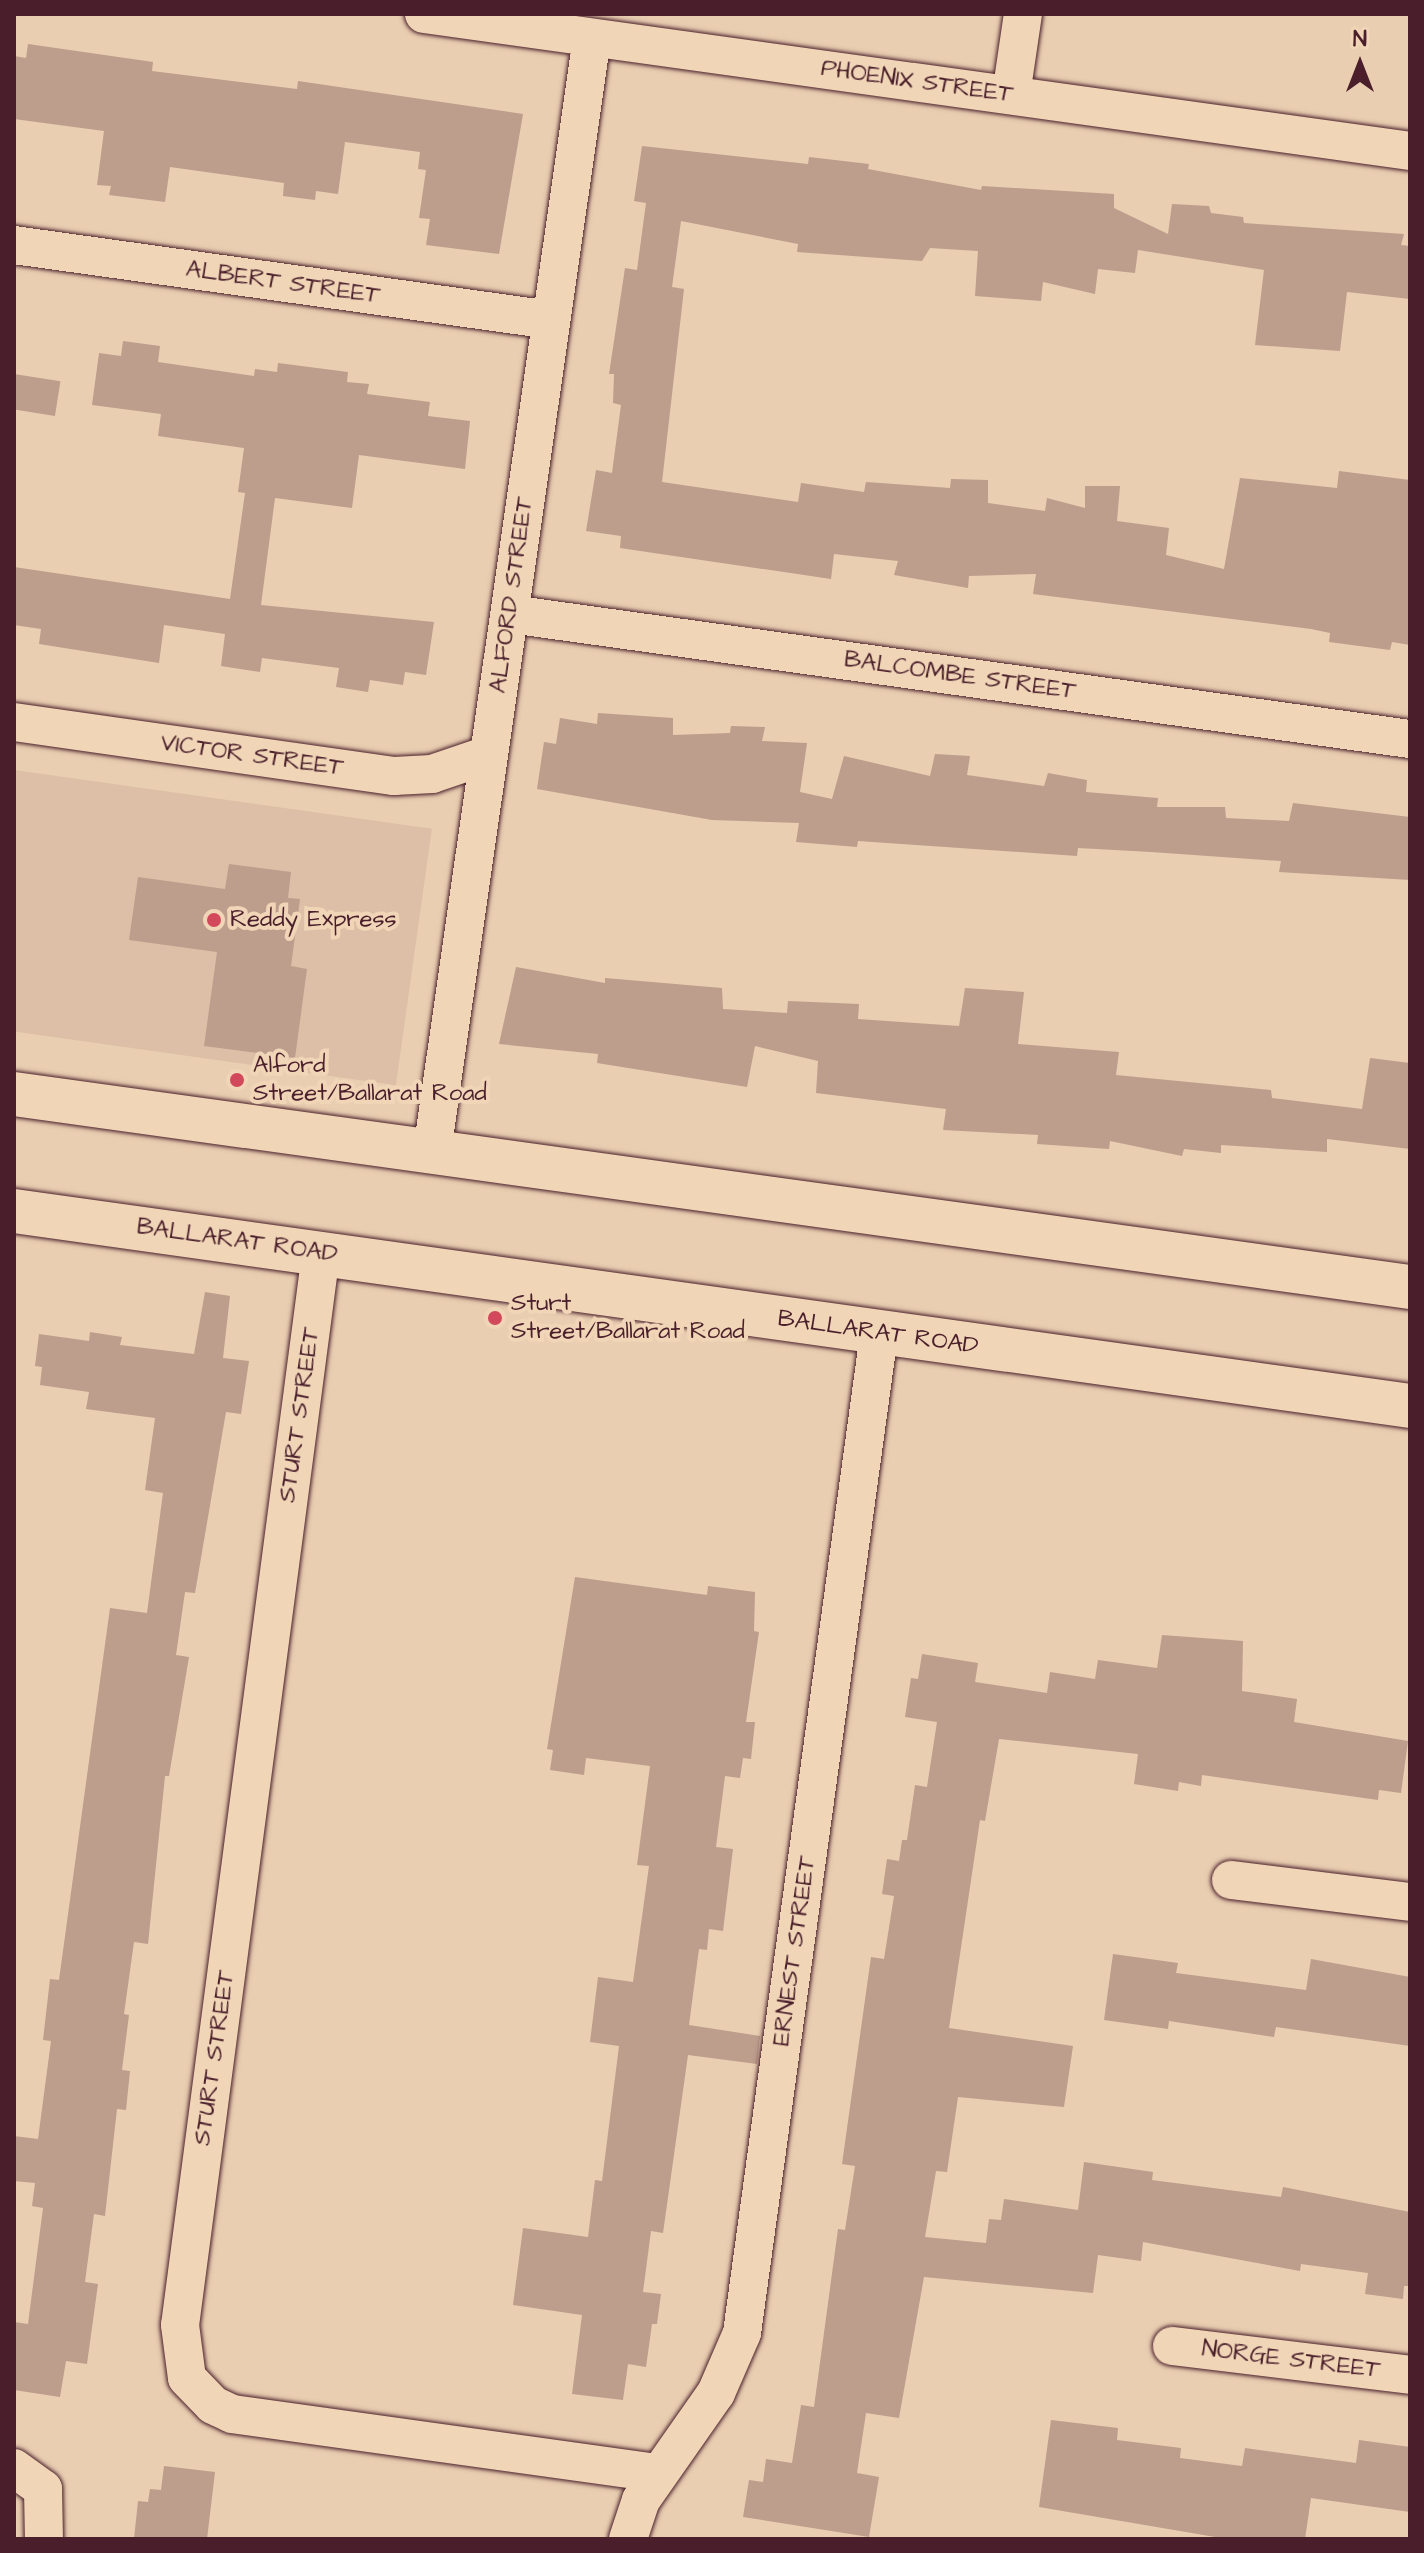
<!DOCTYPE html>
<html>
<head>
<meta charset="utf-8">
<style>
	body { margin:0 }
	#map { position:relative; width:1424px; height:2553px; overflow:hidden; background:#e9ceb1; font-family:"Architects Daughter",sans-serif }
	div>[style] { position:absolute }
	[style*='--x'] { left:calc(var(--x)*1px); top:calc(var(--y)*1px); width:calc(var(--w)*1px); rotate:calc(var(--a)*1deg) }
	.built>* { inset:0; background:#dcbfa6; transform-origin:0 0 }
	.building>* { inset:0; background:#bd9d8c; transform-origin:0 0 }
	.roads { filter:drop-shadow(0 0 2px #4a1f2b) drop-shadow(0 0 2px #4a1f2b) }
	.minor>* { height:38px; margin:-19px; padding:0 19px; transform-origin:19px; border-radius:19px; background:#f0d5b7 }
	.highway>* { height:44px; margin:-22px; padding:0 22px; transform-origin:22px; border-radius:22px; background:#f0d5b7 }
	.dots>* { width:22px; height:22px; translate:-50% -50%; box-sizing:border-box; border:4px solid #f0d5b7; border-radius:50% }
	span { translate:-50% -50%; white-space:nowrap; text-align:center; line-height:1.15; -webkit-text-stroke:8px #f0d5b7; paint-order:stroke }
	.street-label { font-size:24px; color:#4a1f2b }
	.poi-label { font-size:24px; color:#4a1f2b }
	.left { translate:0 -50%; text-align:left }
	.frame { position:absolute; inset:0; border:16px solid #4a1f2b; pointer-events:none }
	.north { position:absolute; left:1320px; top:24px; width:80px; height:80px; -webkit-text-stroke:6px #f0d5b7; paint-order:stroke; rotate:0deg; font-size:22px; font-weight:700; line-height:32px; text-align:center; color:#4a1f2b }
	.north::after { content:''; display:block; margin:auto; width:28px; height:36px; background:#4a1f2b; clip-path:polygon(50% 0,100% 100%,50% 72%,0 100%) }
</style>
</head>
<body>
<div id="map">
	<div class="built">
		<div style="left:14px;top:770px;width:422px;height:259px;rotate:8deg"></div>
	</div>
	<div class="building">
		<div style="clip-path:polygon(28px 44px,153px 62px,152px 71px,297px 89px,298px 81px,523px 114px,499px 254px,426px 245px,430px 219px,419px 218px,426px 170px,418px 169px,420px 152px,345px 142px,338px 194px,316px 191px,315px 200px,283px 196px,284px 183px,170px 167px,165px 202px,109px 195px,111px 186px,97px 185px,104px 131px,14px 119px,14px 56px,26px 58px)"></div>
		<div style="clip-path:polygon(642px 146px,808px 164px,809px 157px,869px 164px,868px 169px,981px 190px,982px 186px,1114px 194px,1114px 208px,1168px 234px,1172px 204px,1209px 206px,1211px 213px,1243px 217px,1244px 223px,1404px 234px,1401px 245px,1410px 246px,1410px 299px,1347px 292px,1340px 351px,1255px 345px,1264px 270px,1138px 250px,1135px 273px,1098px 269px,1095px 294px,1043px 282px,1041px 301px,975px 296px,978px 251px,930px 248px,922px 261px,797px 252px,798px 244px,681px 221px,672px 287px,684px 289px,662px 482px,798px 502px,801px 483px,864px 492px,866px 482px,950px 488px,951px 479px,988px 480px,988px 503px,1045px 511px,1047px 498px,1085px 508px,1085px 486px,1120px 486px,1117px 521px,1169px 528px,1166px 555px,1224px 569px,1240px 478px,1337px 488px,1339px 471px,1410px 480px,1410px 645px,1392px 642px,1390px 650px,1329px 642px,1330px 633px,1311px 629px,1033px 594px,1036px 574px,969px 576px,968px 588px,894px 575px,898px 561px,834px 554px,831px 579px,620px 548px,621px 536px,586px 531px,596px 470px,612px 473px,621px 405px,613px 403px,614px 374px,609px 374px,625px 268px,637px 270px,646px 203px,634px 201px)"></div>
		<div style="clip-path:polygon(123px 341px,160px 346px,158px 362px,254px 376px,255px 369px,277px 372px,278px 363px,348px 372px,347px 382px,369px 384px,367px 394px,430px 402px,428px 416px,470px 421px,465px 469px,359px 455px,352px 508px,275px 498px,261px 605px,434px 622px,426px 675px,405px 672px,403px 685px,370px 680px,368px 692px,336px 687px,339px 668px,262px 658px,260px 672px,221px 666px,225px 634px,164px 625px,159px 663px,39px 644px,41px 629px,14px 625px,14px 567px,230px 599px,245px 493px,238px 492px,244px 448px,158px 436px,161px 414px,92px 405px,99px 353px,121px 356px)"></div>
		<div style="left:14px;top:374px;width:47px;height:35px;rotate:9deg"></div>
		<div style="clip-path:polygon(598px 713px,673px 718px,673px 735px,730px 733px,731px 726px,765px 727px,762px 741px,807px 743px,800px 792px,832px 799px,844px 756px,930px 776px,935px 754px,970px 756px,967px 775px,1044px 786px,1048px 773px,1087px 780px,1086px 792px,1158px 798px,1157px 807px,1225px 807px,1226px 818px,1289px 821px,1293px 803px,1410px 817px,1410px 880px,1279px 872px,1281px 861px,1151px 852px,1078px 848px,1077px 856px,858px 841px,857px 847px,796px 842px,799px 823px,712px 820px,537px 789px,544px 742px,556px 744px,560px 718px,597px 724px)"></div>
		<div style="clip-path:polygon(229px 864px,291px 872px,288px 898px,300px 899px,291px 966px,307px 969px,295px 1058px,204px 1046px,217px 952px,129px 940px,138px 877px,225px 889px)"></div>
		<div style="clip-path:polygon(516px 967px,605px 983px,605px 978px,722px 988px,723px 1009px,787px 1013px,788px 1001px,859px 1004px,858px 1019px,959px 1026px,965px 988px,1024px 992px,1018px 1044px,1119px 1052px,1116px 1075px,1271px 1090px,1272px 1098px,1362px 1109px,1370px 1058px,1410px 1063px,1410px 1149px,1327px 1139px,1327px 1152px,1221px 1145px,1221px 1153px,1184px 1149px,1182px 1156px,1110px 1141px,1109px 1149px,1037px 1144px,1038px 1135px,943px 1130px,946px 1109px,816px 1093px,818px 1061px,755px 1046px,747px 1087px,597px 1063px,598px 1054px,499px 1044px)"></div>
		<div style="clip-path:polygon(205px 1292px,230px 1296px,223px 1358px,249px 1361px,241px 1414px,226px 1412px,195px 1593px,185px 1592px,176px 1655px,189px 1657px,169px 1776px,165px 1776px,148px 1944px,134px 1942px,124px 2014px,129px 2015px,122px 2070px,130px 2071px,126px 2110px,117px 2109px,105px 2216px,94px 2214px,85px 2282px,98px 2284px,87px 2364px,66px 2361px,60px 2397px,14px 2390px,14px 2322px,28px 2324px,43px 2208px,32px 2206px,35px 2183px,14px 2181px,14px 2136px,38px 2139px,51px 2041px,43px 2040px,50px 1979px,59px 1980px,110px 1608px,147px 1613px,163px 1493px,145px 1490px,155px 1418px,86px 1409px,89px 1392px,40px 1385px,42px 1367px,35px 1366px,39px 1334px,89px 1341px,90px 1332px,122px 1337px,120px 1345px,194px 1354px)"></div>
		<div style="clip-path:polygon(575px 1577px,707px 1595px,708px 1586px,755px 1592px,754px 1631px,759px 1632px,746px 1722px,755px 1722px,751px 1759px,743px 1758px,740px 1778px,725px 1776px,716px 1847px,733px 1849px,723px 1931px,709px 1929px,707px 1950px,699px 1949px,689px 2025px,760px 2036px,757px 2064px,688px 2055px,663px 2233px,651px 2231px,643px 2292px,661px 2294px,657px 2324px,652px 2324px,646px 2367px,628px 2364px,623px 2400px,572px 2394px,582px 2315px,513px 2305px,523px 2228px,588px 2237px,595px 2180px,602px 2181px,619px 2046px,590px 2042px,598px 1977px,633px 1982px,649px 1866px,637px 1865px,650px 1766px,586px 1758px,584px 1775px,550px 1770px,553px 1750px,547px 1749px)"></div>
		<div style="clip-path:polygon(1162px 1635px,1243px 1641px,1242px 1691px,1297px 1699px,1294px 1722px,1408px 1741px,1401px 1793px,1379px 1790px,1378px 1800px,1202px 1775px,1201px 1786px,1179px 1782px,1178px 1791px,1134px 1784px,1138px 1754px,999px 1739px,985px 1821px,980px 1820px,949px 2028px,1073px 2046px,1064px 2107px,958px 2097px,947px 2172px,936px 2171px,925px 2237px,986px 2243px,989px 2219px,1001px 2220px,1004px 2199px,1078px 2210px,1084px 2162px,1153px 2172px,1152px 2180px,1281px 2197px,1283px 2187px,1410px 2212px,1410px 2286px,1404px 2286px,1403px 2299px,1365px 2294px,1368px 2273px,1301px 2264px,1300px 2271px,1143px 2242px,1141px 2261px,1098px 2255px,1093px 2293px,924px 2277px,899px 2418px,866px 2413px,857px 2473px,879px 2477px,869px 2537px,743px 2517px,749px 2480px,763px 2482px,766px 2459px,792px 2463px,801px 2405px,814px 2407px,838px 2229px,845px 2230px,855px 2166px,842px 2164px,871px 1957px,884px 1959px,894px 1896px,882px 1894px,887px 1859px,899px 1861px,902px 1840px,907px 1840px,915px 1785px,927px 1787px,937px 1722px,905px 1717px,911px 1678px,918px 1679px,922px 1654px,978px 1663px,975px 1682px,1047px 1693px,1050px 1672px,1095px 1679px,1098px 1660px,1157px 1668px)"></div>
		<div style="clip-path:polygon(1113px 1954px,1178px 1963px,1176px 1973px,1306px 1990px,1311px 1959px,1410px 1977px,1410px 2046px,1276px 2027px,1274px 2037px,1169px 2021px,1168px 2029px,1104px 2020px)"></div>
		<div style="clip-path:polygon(1051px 2420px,1118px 2428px,1117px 2440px,1181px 2448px,1180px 2458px,1242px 2466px,1245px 2448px,1356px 2463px,1359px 2440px,1410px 2447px,1410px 2512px,1311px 2498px,1305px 2539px,1227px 2539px,1039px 2507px)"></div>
		<div style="clip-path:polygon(164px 2466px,215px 2472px,207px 2539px,134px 2539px,138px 2501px,148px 2502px,150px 2489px,161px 2490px)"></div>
	</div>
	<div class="roads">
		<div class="minor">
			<div style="--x:424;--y:14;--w:995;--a:7.91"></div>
			<div style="--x:1011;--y:95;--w:82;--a:-81.6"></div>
			<div style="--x:14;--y:245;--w:542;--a:7.95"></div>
			<div style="--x:510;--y:614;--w:909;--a:7.91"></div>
			<div style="--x:14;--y:722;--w:384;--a:8.1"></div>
			<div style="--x:394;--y:776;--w:38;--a:-3"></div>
			<div style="--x:432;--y:774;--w:59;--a:-18.7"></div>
			<div style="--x:432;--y:1152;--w:1125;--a:-81.83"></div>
			<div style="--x:321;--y:1253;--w:1081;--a:97.49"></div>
			<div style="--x:180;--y:2325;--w:53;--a:82.5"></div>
			<div style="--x:187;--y:2378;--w:37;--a:46"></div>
			<div style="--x:213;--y:2405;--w:21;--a:25"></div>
			<div style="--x:232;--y:2414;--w:430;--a:7.9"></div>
			<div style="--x:1231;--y:1880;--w:180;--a:7"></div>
			<div style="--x:1172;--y:2346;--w:240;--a:6.9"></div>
			<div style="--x:14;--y:2468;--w:36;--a:36"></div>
			<div style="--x:43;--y:2489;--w:50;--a:88.9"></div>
			<div style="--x:628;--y:2539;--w:41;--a:-71.6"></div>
			<div style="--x:641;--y:2500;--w:131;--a:-55"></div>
			<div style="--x:716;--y:2393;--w:65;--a:-66.6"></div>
			<div style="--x:742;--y:2333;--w:1008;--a:-82.19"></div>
		</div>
		<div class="highway">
			<div style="--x:14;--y:1094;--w:1409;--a:7.87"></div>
			<div style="--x:14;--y:1211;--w:1410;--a:7.95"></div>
		</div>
	</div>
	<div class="dots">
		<div style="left:214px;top:920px;background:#d1495b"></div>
		<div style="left:237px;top:1080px;background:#d1495b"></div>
		<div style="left:495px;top:1318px;background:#d1495b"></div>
	</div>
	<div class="street-label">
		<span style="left:917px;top:82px;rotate:8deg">PHOENIX STREET</span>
		<span style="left:283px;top:283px;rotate:8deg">ALBERT STREET</span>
		<span style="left:512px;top:595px;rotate:-82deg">ALFORD STREET</span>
		<span style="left:960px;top:676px;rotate:8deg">BALCOMBE STREET</span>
		<span style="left:252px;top:756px;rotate:8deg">VICTOR STREET</span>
		<span style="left:237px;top:1241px;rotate:8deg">BALLARAT ROAD</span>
		<span style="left:878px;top:1333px;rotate:8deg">BALLARAT ROAD</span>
		<span style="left:300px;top:1415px;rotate:-82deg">STURT STREET</span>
		<span style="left:795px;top:1951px;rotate:-82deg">ERNEST STREET</span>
		<span style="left:215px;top:2058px;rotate:-82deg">STURT STREET</span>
		<span style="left:1291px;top:2360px;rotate:7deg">NORGE STREET</span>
	</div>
	<div class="poi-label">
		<span class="left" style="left:230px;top:920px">Reddy Express</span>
		<span class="left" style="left:253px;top:1080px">Alford<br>Street/Ballarat Road</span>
		<span class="left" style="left:511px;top:1318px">Sturt<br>Street/Ballarat Road</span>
	</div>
	<div class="frame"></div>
	<div class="north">N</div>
</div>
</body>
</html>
